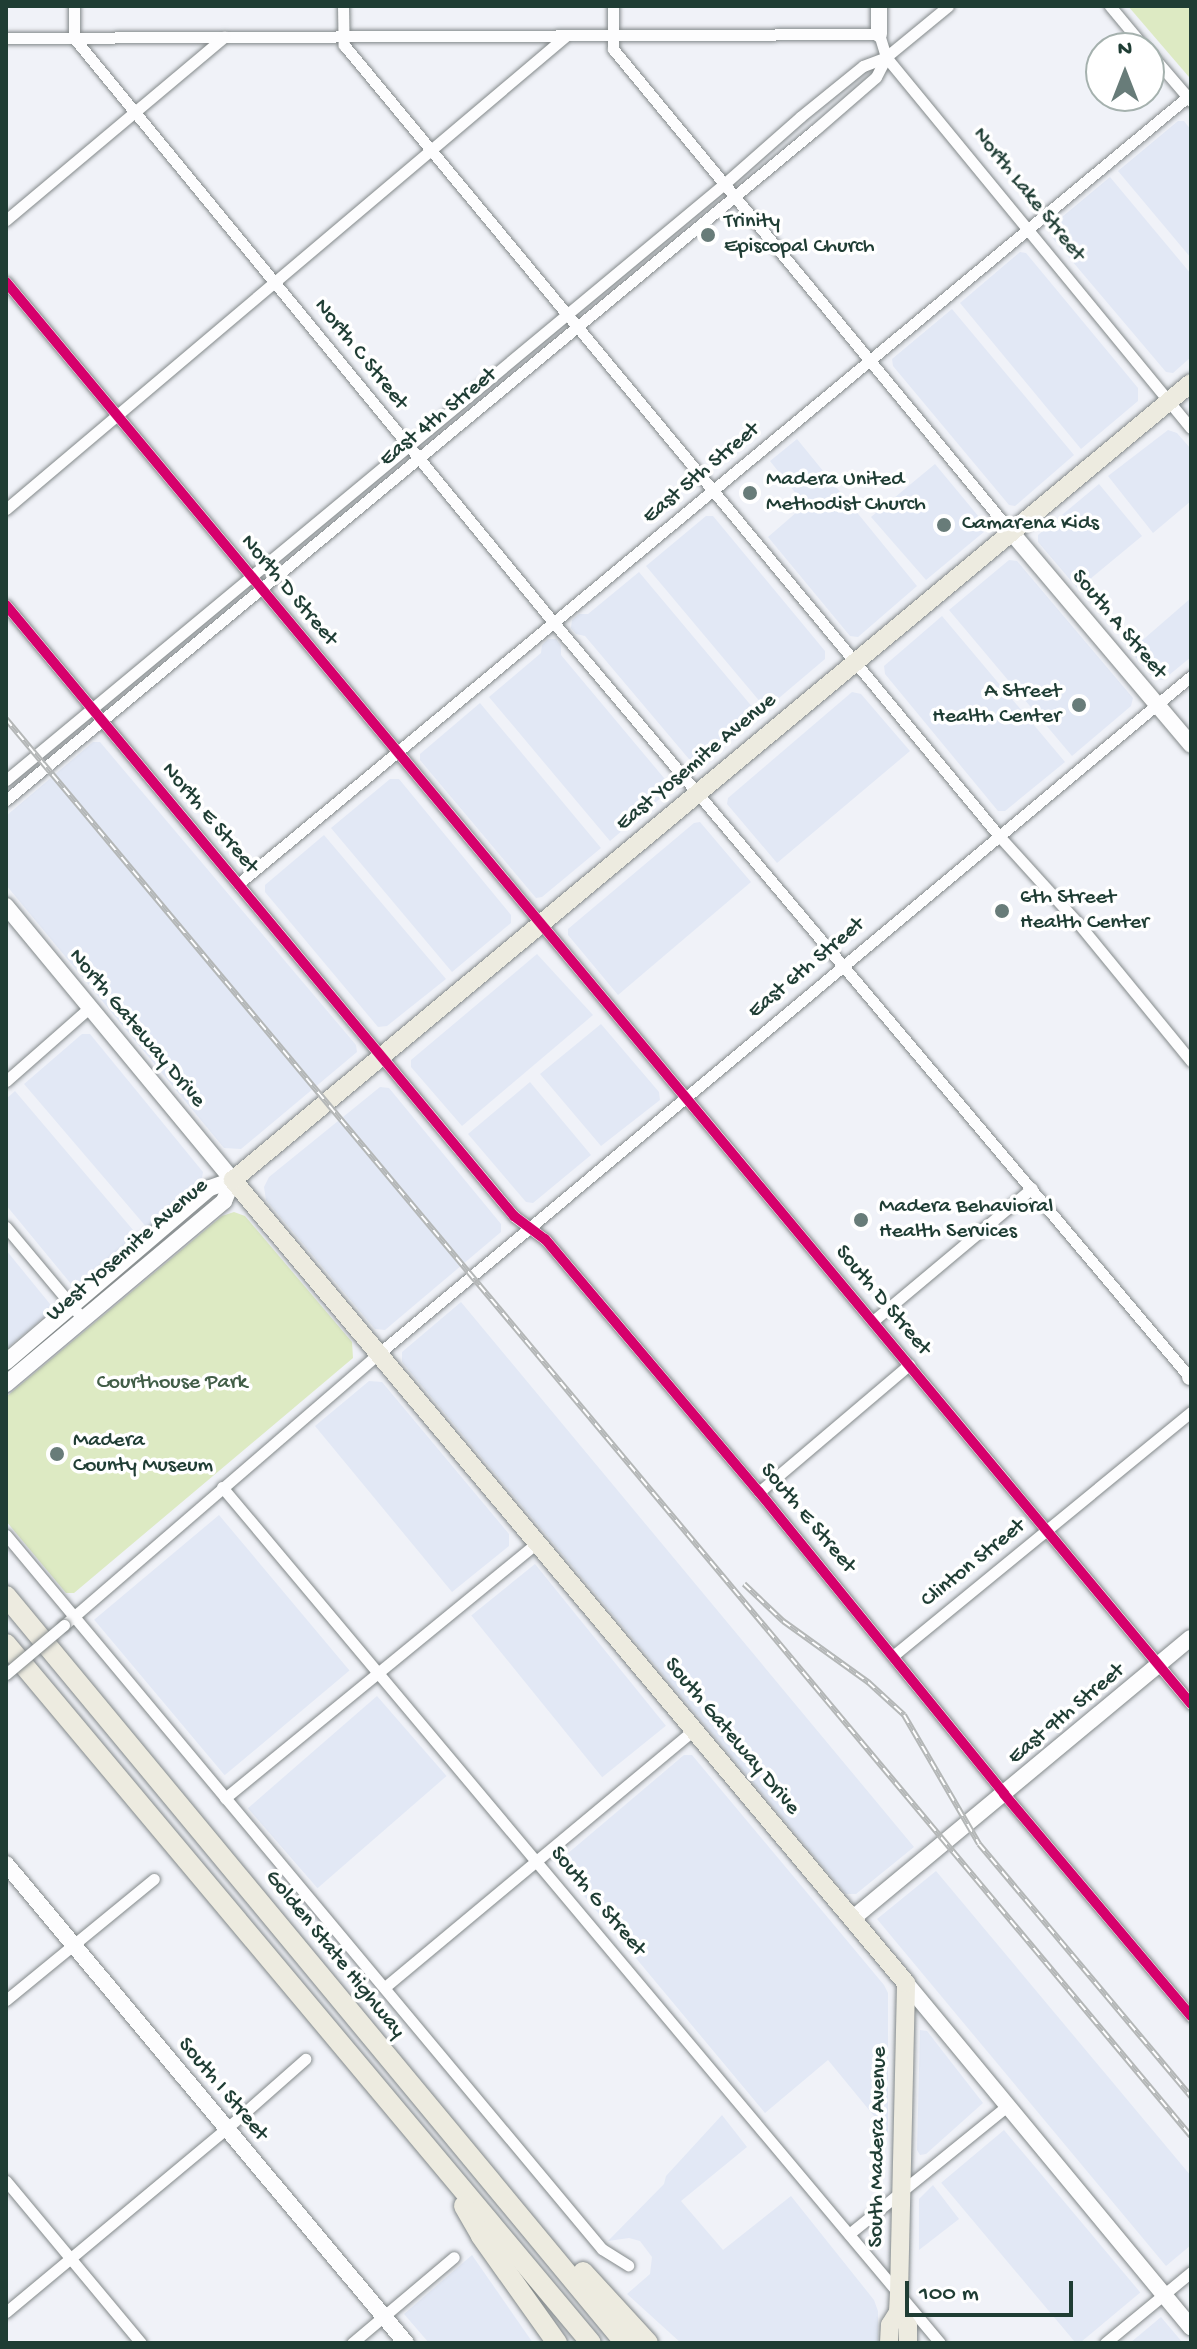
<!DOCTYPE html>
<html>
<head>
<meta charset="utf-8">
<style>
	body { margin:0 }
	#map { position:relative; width:1197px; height:2349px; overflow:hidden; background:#f0f2f8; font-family:"Gochi Hand",sans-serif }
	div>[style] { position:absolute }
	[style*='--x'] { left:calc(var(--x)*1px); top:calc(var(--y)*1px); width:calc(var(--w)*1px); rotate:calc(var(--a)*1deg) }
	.built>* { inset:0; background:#e2e8f5; transform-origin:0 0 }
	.green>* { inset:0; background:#ddeac3 }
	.roads { filter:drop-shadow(0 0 2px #83898a) drop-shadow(0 0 2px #83898a) }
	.street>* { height:11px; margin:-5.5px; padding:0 5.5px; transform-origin:5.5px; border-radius:5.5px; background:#fdfdfe }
	.secondary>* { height:16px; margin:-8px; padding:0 8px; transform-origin:8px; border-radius:8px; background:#fdfdfe }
	.primary>* { height:18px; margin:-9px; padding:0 9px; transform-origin:9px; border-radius:9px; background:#edebe0 }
	.highway>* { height:20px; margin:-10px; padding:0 10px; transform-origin:10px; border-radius:10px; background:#edebe0 }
	.rail>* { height:6px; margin-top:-3px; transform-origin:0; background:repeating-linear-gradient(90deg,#fff 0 9px,#b4b7b7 0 18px); box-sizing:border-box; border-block:2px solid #b4b7b7 }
	.bridges { filter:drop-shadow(0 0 2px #83898a) drop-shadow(0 0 2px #83898a) }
	.street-bridge>* { height:11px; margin:-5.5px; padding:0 5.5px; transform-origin:5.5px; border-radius:5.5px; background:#fdfdfe }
	.cycleway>* { height:10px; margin:-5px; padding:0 5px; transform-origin:5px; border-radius:5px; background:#d6006c }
	.dots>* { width:22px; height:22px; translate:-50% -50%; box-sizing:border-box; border:4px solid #fff; border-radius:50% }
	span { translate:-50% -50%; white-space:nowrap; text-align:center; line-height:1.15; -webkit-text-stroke:7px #fff; paint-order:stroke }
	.street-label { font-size:22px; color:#1f3d34 }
	.poi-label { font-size:22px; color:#1f3d34 }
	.left { translate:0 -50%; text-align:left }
	.right { translate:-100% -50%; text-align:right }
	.park-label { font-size:22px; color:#425e48 }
	.frame { position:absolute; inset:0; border:8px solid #1f3d34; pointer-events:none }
	.north { position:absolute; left:1085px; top:32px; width:80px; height:80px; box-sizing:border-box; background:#fff; border:2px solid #a5b1ae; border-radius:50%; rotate:0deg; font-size:22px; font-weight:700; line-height:32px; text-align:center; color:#1f3d34 }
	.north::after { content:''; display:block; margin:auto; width:28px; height:36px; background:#687c79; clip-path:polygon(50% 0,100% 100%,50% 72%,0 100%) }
	.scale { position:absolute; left:905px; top:2281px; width:168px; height:36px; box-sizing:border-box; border:4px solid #1f3d34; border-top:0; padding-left:10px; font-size:24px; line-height:28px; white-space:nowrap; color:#1f3d34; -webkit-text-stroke:6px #fff; paint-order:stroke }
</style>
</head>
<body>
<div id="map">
	<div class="built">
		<div style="clip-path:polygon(1178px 121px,1184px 121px,1191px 130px,1191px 258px,1118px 171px)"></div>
		<div style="clip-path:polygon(1110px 177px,1191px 274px,1191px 357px,1173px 373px,1166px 372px,1050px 235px,1050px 227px)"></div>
		<div style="clip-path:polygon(1020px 252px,1026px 253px,1138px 388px,1138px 401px,1081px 449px,960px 303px)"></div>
		<div style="clip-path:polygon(952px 309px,1074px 455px,1015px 506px,1009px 505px,893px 366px,892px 359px)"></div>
		<div style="clip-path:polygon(1168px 430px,1177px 433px,1191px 449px,1191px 501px,1153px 533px,1108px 476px)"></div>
		<div style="clip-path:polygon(797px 439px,917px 586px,858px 637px,850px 636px,768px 537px,805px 505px,770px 461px)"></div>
		<div style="clip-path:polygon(935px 464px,984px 523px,985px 531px,926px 580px,871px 517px)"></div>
		<div style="clip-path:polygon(1099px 484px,1142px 536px,1078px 589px,1038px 542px,1038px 535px)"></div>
		<div style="clip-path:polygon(706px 516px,713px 516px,825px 651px,825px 659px,766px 709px,646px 566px)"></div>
		<div style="clip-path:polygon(1009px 560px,1017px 561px,1133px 698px,1131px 706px,1072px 756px,949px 610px)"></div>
		<div style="clip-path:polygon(639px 572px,759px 715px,700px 766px,694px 765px,585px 636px,576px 634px,571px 628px,572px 620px,579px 614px,588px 614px)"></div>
		<div style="clip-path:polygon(1191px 598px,1191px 657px,1163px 680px,1155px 680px,1130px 651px)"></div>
		<div style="clip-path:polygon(942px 616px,1065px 762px,1005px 811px,998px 811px,885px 674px,884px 666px)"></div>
		<div style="clip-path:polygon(548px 639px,556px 639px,561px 646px,561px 655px,669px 784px,669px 791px,610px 841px,489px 697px,541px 653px,542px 645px)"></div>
		<div style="clip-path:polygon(852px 692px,861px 694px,910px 751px,777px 863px,727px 804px,728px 798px)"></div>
		<div style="clip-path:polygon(480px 703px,601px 848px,542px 897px,536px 898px,420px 760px,420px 754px)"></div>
		<div style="clip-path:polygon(93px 742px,100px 742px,356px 1045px,357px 1052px,241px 1149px,224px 1148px,6px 885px,6px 816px)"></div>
		<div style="clip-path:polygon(390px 779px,399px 779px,511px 915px,511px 923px,452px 972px,331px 828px)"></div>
		<div style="clip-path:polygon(700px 822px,751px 882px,618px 995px,568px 935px,568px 929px,694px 823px)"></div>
		<div style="clip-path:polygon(324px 835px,446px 979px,387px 1026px,378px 1027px,265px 892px,265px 885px)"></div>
		<div style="clip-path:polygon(537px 954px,593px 1015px,462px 1126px,411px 1067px,411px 1060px)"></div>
		<div style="clip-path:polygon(601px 1024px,659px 1092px,660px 1100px,601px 1146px,540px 1074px)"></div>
		<div style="clip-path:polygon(82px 1034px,90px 1034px,203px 1172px,201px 1184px,148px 1229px,24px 1084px)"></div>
		<div style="clip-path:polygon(530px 1082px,591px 1155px,533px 1203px,526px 1202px,468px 1134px)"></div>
		<div style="clip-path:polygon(380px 1087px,389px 1088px,501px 1224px,501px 1232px,385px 1330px,375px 1329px,266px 1200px,264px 1187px,269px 1177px)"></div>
		<div style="clip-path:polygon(15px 1091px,139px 1237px,80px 1285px,71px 1284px,6px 1205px,6px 1099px)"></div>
		<div style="clip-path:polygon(6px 1250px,50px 1304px,50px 1312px,6px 1349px)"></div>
		<div style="clip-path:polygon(461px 1302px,914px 1847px,856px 1894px,846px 1894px,836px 1882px,402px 1362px,402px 1352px)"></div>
		<div style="clip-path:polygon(369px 1381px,382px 1382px,509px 1534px,509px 1546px,452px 1592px,315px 1426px)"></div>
		<div style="left:219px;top:1515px;width:203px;height:163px;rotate:50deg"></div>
		<div style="left:535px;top:1564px;width:208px;height:82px;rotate:51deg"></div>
		<div style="left:377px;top:1696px;width:106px;height:171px;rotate:49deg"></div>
		<div style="clip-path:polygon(684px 1755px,692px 1755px,884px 1985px,888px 1993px,888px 2133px,828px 2060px,765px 2113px,560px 1867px,560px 1860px)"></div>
		<div style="clip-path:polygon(936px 1871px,1191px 2176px,1191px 2245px,1166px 2266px,877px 1919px)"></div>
		<div style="clip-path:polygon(920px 2030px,927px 2031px,983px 2103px,926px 2154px,920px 2155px,917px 2150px)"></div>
		<div style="clip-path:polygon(722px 2115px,747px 2147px,681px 2201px,723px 2250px,791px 2196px,874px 2300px,878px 2311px,878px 2343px,681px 2343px,627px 2294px,650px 2274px,652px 2257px,640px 2241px,629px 2238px,608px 2241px,664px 2184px,666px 2176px)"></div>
		<div style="left:1004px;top:2130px;width:212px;height:82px;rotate:50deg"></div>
		<div style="clip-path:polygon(933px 2185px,959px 2219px,919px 2250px,919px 2199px)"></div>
		<div style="clip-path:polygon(472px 2255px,533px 2343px,429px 2343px,404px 2314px)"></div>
		<div style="clip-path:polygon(1161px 2317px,1183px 2343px,1130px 2343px)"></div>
	</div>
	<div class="green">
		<div style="clip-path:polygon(1128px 6px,1191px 6px,1191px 75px,1189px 77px)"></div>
		<div style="clip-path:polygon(234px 1212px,245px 1216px,352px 1342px,353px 1358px,74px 1593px,66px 1593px,6px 1521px,6px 1397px,222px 1216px)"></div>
	</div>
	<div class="roads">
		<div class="street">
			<div style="--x:74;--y:6;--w:32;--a:90"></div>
			<div style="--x:74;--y:38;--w:757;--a:50.63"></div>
			<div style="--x:554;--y:623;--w:989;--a:49.88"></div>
			<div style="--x:343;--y:6;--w:39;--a:89"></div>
			<div style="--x:344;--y:45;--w:1027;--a:50.37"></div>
			<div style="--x:999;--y:836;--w:118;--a:47.8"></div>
			<div style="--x:1078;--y:923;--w:178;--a:50.7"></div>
			<div style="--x:613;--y:6;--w:43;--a:90"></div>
			<div style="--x:613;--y:49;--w:627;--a:50.5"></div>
			<div style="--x:1110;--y:6;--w:55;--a:50.2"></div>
			<div style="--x:6;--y:38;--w:873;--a:-0.26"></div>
			<div style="--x:879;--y:34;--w:24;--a:73"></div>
			<div style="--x:886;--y:57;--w:480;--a:50.6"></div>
			<div style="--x:1149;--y:52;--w:65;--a:49.4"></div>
			<div style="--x:6;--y:220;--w:285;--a:-40"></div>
			<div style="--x:6;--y:282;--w:1851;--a:50.19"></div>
			<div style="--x:6;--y:509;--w:734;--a:-40.2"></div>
			<div style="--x:6;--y:605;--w:795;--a:50.26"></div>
			<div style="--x:514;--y:1216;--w:39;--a:37"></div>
			<div style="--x:545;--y:1239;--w:331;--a:49.8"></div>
			<div style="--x:759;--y:1492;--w:389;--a:50.9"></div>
			<div style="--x:1004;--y:1794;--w:290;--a:49.9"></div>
			<div style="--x:6;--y:780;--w:932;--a:-39.69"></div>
			<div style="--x:723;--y:185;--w:103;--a:-41.4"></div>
			<div style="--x:800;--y:117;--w:81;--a:-39"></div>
			<div style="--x:863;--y:66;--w:25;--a:-21"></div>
			<div style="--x:886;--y:57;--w:80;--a:-39.4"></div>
			<div style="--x:6;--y:800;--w:1052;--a:-39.64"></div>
			<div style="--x:816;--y:129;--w:79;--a:-40.9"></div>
			<div style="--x:876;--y:77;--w:22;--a:-63"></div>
			<div style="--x:238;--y:884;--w:1238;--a:-39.66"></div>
			<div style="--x:6;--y:1081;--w:111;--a:-41.3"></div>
			<div style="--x:6;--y:1227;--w:120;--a:50.1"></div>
			<div style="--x:873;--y:1321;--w:207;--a:-39.9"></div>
			<div style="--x:222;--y:1487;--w:1117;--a:50.01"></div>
			<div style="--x:759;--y:1492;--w:197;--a:-40.3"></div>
			<div style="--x:6;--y:1535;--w:930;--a:50.15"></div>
			<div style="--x:602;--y:2249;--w:31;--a:32"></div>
			<div style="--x:64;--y:1625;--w:413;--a:-40.8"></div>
			<div style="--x:377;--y:1355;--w:1060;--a:-39.83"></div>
			<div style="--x:894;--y:1655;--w:384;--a:-39.3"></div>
			<div style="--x:225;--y:1798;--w:402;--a:-39.3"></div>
			<div style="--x:385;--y:1987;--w:400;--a:-39.8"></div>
			<div style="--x:6;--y:2000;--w:191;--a:-39.3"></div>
			<div style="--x:6;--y:2181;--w:211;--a:50.2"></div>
			<div style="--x:849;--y:2234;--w:202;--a:-39"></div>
			<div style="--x:6;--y:2312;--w:286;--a:-39.8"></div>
			<div style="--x:226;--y:2129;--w:106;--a:-41.5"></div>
			<div style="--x:352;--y:2343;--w:133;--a:-40.1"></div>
			<div style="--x:1105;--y:2343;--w:112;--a:-39.5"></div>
		</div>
		<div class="secondary">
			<div style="--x:879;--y:6;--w:28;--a:90"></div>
			<div style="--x:1012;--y:533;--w:277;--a:49.8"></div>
			<div style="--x:6;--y:906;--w:356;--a:50.4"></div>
			<div style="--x:6;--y:1362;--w:268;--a:-40.5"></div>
			<div style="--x:210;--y:1188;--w:24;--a:-19"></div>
			<div style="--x:1190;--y:1377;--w:1;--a:-45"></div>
			<div style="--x:6;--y:1384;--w:285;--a:-40"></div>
			<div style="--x:224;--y:1201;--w:23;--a:-67"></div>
			<div style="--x:6;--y:1864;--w:624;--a:50.14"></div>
			<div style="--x:852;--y:1919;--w:440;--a:-39.7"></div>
			<div style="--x:906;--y:1983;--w:447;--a:50.4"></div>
		</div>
		<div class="primary">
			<div style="--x:898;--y:2312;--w:17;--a:54"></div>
			<div style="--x:908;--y:2326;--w:17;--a:90"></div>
			<div style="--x:889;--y:2343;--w:18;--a:-87"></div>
			<div style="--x:890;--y:2325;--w:15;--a:-58"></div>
			<div style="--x:898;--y:2312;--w:18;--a:-87"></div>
			<div style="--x:899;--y:2294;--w:311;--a:-88.7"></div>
			<div style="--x:906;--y:1983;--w:1048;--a:-129.97"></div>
			<div style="--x:233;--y:1180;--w:1246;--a:-39.76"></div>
		</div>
		<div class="highway">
			<div style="--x:6;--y:1596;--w:970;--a:50.35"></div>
			<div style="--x:6;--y:1644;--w:911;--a:50.07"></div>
			<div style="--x:464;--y:2206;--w:34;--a:60"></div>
			<div style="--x:481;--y:2236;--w:131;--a:54.6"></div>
			<div style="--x:583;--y:2272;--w:96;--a:47.5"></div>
		</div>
	</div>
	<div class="rail">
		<div style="--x:6;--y:719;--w:1847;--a:50.1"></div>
		<div style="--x:744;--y:1584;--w:54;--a:43.5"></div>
		<div style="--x:783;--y:1621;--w:105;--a:35.7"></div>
		<div style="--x:868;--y:1682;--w:49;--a:42.5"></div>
		<div style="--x:904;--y:1715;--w:149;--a:59.8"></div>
		<div style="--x:979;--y:1844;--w:330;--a:50"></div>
	</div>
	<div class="bridges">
		<div class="street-bridge">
			<div style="--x:6;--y:1674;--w:76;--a:-40.2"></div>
		</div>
	</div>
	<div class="cycleway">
		<div style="--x:6;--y:282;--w:1851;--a:50.19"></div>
		<div style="--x:6;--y:605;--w:795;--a:50.26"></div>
		<div style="--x:514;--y:1216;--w:39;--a:37"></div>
		<div style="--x:545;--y:1239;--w:331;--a:49.8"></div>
		<div style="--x:759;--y:1492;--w:389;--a:50.9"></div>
		<div style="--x:1004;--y:1794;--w:290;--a:49.9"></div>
	</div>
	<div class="dots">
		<div style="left:708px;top:235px;background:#687c79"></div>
		<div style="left:750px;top:493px;background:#687c79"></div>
		<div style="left:944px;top:525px;background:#687c79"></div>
		<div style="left:1079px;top:705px;background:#687c79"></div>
		<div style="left:1002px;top:911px;background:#687c79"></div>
		<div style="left:861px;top:1220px;background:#687c79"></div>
		<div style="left:57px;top:1454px;background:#687c79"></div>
	</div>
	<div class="street-label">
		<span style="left:1028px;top:195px;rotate:51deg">North Lake Street</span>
		<span style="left:360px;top:355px;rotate:51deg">North C Street</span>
		<span style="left:439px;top:418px;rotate:-39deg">East 4th Street</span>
		<span style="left:702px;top:474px;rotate:-40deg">East 5th Street</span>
		<span style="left:288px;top:591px;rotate:50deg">North D Street</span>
		<span style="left:1118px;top:625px;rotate:50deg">South A Street</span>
		<span style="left:697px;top:763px;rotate:-40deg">East Yosemite Avenue</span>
		<span style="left:209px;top:819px;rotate:50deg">North E Street</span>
		<span style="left:807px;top:969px;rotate:-40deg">East 6th Street</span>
		<span style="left:136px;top:1029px;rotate:50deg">North Gateway Drive</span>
		<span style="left:128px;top:1251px;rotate:-41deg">West Yosemite Avenue</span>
		<span style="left:882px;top:1301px;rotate:50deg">South D Street</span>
		<span style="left:807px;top:1519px;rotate:50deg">South E Street</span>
		<span style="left:974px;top:1564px;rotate:-39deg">Clinton Street</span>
		<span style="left:1067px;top:1715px;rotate:-40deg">East 9th Street</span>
		<span style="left:731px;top:1737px;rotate:50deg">South Gateway Drive</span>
		<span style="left:597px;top:1902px;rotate:50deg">South G Street</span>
		<span style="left:334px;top:1955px;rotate:51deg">Golden State Highway</span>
		<span style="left:222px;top:2090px;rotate:50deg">South I Street</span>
		<span style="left:879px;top:2147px;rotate:-89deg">South Madera Avenue</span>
	</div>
	<div class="poi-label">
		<span class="left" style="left:724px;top:235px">Trinity<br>Episcopal Church</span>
		<span class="left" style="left:766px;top:493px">Madera United<br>Methodist Church</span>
		<span class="left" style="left:962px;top:525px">Camarena Kids</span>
		<span class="right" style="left:1061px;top:705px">A Street<br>Health Center</span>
		<span class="left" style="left:1020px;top:911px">6th Street<br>Health Center</span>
		<span class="left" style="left:879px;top:1220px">Madera Behavioral<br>Health Services</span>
		<span class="left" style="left:73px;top:1454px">Madera<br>County Museum</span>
	</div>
	<div class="park-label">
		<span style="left:172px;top:1384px">Courthouse Park</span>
	</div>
	<div class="frame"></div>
	<div class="north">N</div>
	<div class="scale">100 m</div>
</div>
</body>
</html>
